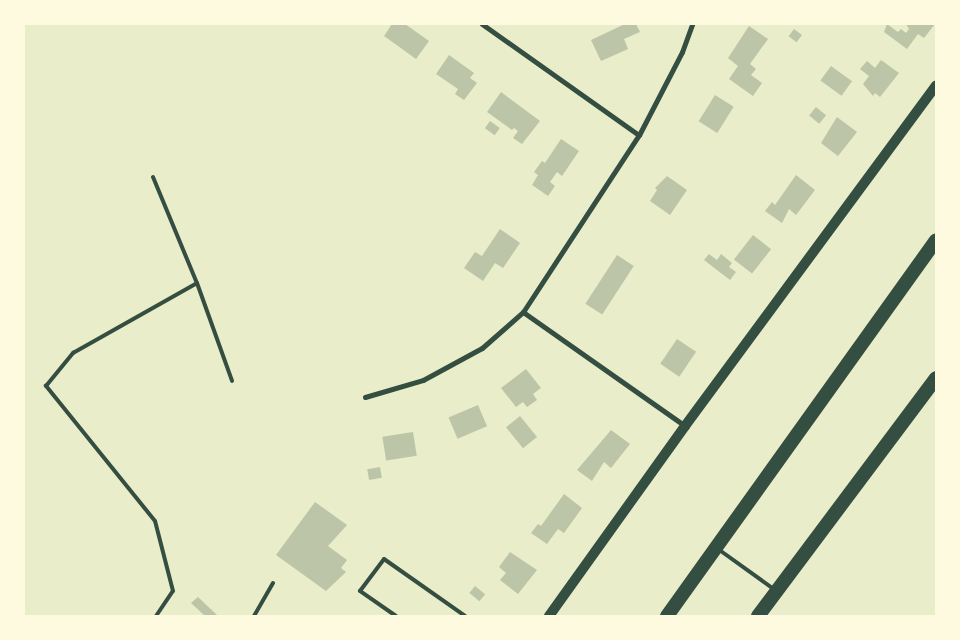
<!DOCTYPE html>
<html>
<head>
<meta charset="utf-8">
<style>
	body { margin:0 }
	#map { position:relative; width:960px; height:640px; overflow:hidden; background:#e9edc9; font-family:Helvetica,sans-serif }
	div>[style] { position:absolute }
	[style*='--x'] { left:calc(var(--x)*1px); top:calc(var(--y)*1px); width:calc(var(--w)*1px); rotate:calc(var(--a)*1deg) }
	.building>* { inset:0; background:#bcc5a7; transform-origin:0 0 }
	.service>* { height:4px; margin:-2px; padding:0 2px; transform-origin:2px; border-radius:2px; background:#344e41 }
	.minor>* { height:5px; margin:-2.5px; padding:0 2.5px; transform-origin:2.5px; border-radius:2.5px; background:#344e41 }
	.secondary>* { height:10px; margin:-5px; padding:0 5px; transform-origin:5px; border-radius:5px; background:#344e41 }
	.motorway>* { height:14px; margin:-7px; padding:0 7px; transform-origin:7px; border-radius:7px; background:#344e41 }
	span { translate:-50% -50%; white-space:nowrap; text-align:center; line-height:1.15; -webkit-text-stroke:5px #fefae0; paint-order:stroke }
	.frame { position:absolute; inset:0; border:25px solid #fefae0; pointer-events:none }
</style>
</head>
<body>
<div id="map">
	<div class="building">
		<div style="clip-path:polygon(392px 24px,405px 24px,429px 41px,416px 59px,384px 36px)"></div>
		<div style="clip-path:polygon(625px 24px,636px 24px,640px 32px,624px 39px,628px 49px,601px 61px,591px 40px)"></div>
		<div style="clip-path:polygon(887px 24px,898px 32px,901px 29px,906px 33px,909px 29px,906px 24px,935px 24px,924px 38px,918px 34px,907px 49px,884px 32px)"></div>
		<div style="clip-path:polygon(749px 26px,768px 39px,750px 64px,756px 69px,751px 75px,762px 83px,753px 96px,729px 79px,738px 66px,728px 58px)"></div>
		<div style="left:794px;top:29px;width:10px;height:9px;rotate:37deg"></div>
		<div style="clip-path:polygon(449px 55px,474px 73px,470px 78px,477px 83px,464px 100px,455px 94px,458px 89px,436px 74px)"></div>
		<div style="clip-path:polygon(881px 60px,899px 73px,880px 97px,875px 93px,873px 96px,863px 84px,869px 76px,860px 69px,867px 61px,875px 68px)"></div>
		<div style="left:831px;top:66px;width:26px;height:18px;rotate:36deg"></div>
		<div style="clip-path:polygon(501px 92px,540px 121px,522px 144px,513px 138px,518px 131px,514px 128px,512px 130px,487px 112px)"></div>
		<div style="left:715px;top:95px;width:22px;height:31px;rotate:32deg"></div>
		<div style="left:816px;top:107px;width:13px;height:11px;rotate:39deg"></div>
		<div style="clip-path:polygon(837px 117px,857px 132px,838px 156px,821px 143px)"></div>
		<div style="left:490px;top:121px;width:12px;height:9px;rotate:35deg"></div>
		<div style="clip-path:polygon(561px 139px,579px 151px,562px 176px,557px 172px,550px 182px,555px 186px,548px 196px,532px 185px,538px 175px,534px 172px,542px 161px,545px 163px)"></div>
		<div style="clip-path:polygon(796px 175px,815px 190px,796px 215px,789px 209px,782px 223px,765px 211px,772px 202px,775px 205px)"></div>
		<div style="clip-path:polygon(667px 176px,687px 190px,670px 215px,650px 201px,657px 190px,655px 188px)"></div>
		<div style="clip-path:polygon(500px 229px,520px 243px,503px 268px,495px 263px,483px 281px,464px 268px,475px 252px,482px 256px)"></div>
		<div style="left:753px;top:235px;width:23px;height:31px;rotate:38deg"></div>
		<div style="clip-path:polygon(709px 254px,717px 260px,721px 254px,732px 263px,729px 267px,736px 272px,730px 280px,704px 260px)"></div>
		<div style="left:617px;top:255px;width:20px;height:58px;rotate:33deg"></div>
		<div style="left:677px;top:339px;width:23px;height:30px;rotate:34deg"></div>
		<div style="clip-path:polygon(526px 369px,541px 388px,533px 394px,537px 400px,527px 407px,523px 402px,516px 407px,501px 388px)"></div>
		<div style="left:478px;top:405px;width:23px;height:32px;rotate:67deg"></div>
		<div style="left:520px;top:416px;width:27px;height:18px;rotate:51deg"></div>
		<div style="clip-path:polygon(611px 430px,630px 444px,611px 468px,604px 462px,592px 481px,577px 470px)"></div>
		<div style="left:413px;top:432px;width:24px;height:31px;rotate:81deg"></div>
		<div style="left:380px;top:467px;width:11px;height:13px;rotate:80deg"></div>
		<div style="clip-path:polygon(564px 494px,582px 508px,564px 533px,558px 529px,547px 544px,531px 533px,538px 524px,541px 526px)"></div>
		<div style="clip-path:polygon(315px 502px,347px 525px,328px 546px,347px 560px,341px 568px,346px 572px,326px 591px,276px 555px)"></div>
		<div style="clip-path:polygon(510px 552px,537px 570px,518px 594px,500px 580px,506px 573px,499px 567px)"></div>
		<div style="left:475px;top:586px;width:13px;height:9px;rotate:39deg"></div>
		<div style="clip-path:polygon(198px 597px,218px 616px,205px 616px,191px 603px)"></div>
	</div>
	<div class="service">
		<div style="--x:153;--y:177;--w:115;--a:67.5"></div>
		<div style="--x:197;--y:283;--w:104;--a:70.3"></div>
		<div style="--x:718;--y:549;--w:70;--a:35.7"></div>
		<div style="--x:156;--y:616;--w:30;--a:-56"></div>
		<div style="--x:173;--y:591;--w:72;--a:-104.4"></div>
		<div style="--x:155;--y:521;--w:174;--a:-128.9"></div>
		<div style="--x:46;--y:386;--w:43;--a:-50.7"></div>
		<div style="--x:73;--y:353;--w:142;--a:-29.4"></div>
		<div style="--x:254;--y:616;--w:38;--a:-60"></div>
		<div style="--x:396;--y:616;--w:44;--a:-145.2"></div>
		<div style="--x:360;--y:591;--w:40;--a:-53"></div>
		<div style="--x:384;--y:559;--w:99;--a:35.1"></div>
	</div>
	<div class="minor">
		<div style="--x:482;--y:24;--w:192;--a:35.3"></div>
		<div style="--x:523;--y:312;--w:198;--a:35.1"></div>
		<div style="--x:365;--y:397;--w:60;--a:-16.3"></div>
		<div style="--x:423;--y:380;--w:67;--a:-28.5"></div>
		<div style="--x:482;--y:348;--w:55;--a:-41.3"></div>
		<div style="--x:523;--y:312;--w:212;--a:-56.8"></div>
		<div style="--x:639;--y:135;--w:93;--a:-62.6"></div>
		<div style="--x:682;--y:52;--w:30;--a:-70"></div>
	</div>
	<div class="secondary">
		<div style="--x:549;--y:616;--w:234;--a:-54.4"></div>
		<div style="--x:685;--y:426;--w:423;--a:-53.6"></div>
	</div>
	<div class="motorway">
		<div style="--x:667;--y:616;--w:462;--a:-54.4"></div>
		<div style="--x:758;--y:616;--w:297;--a:-53.2"></div>
	</div>
	<div class="frame"></div>
</div>
</body>
</html>
